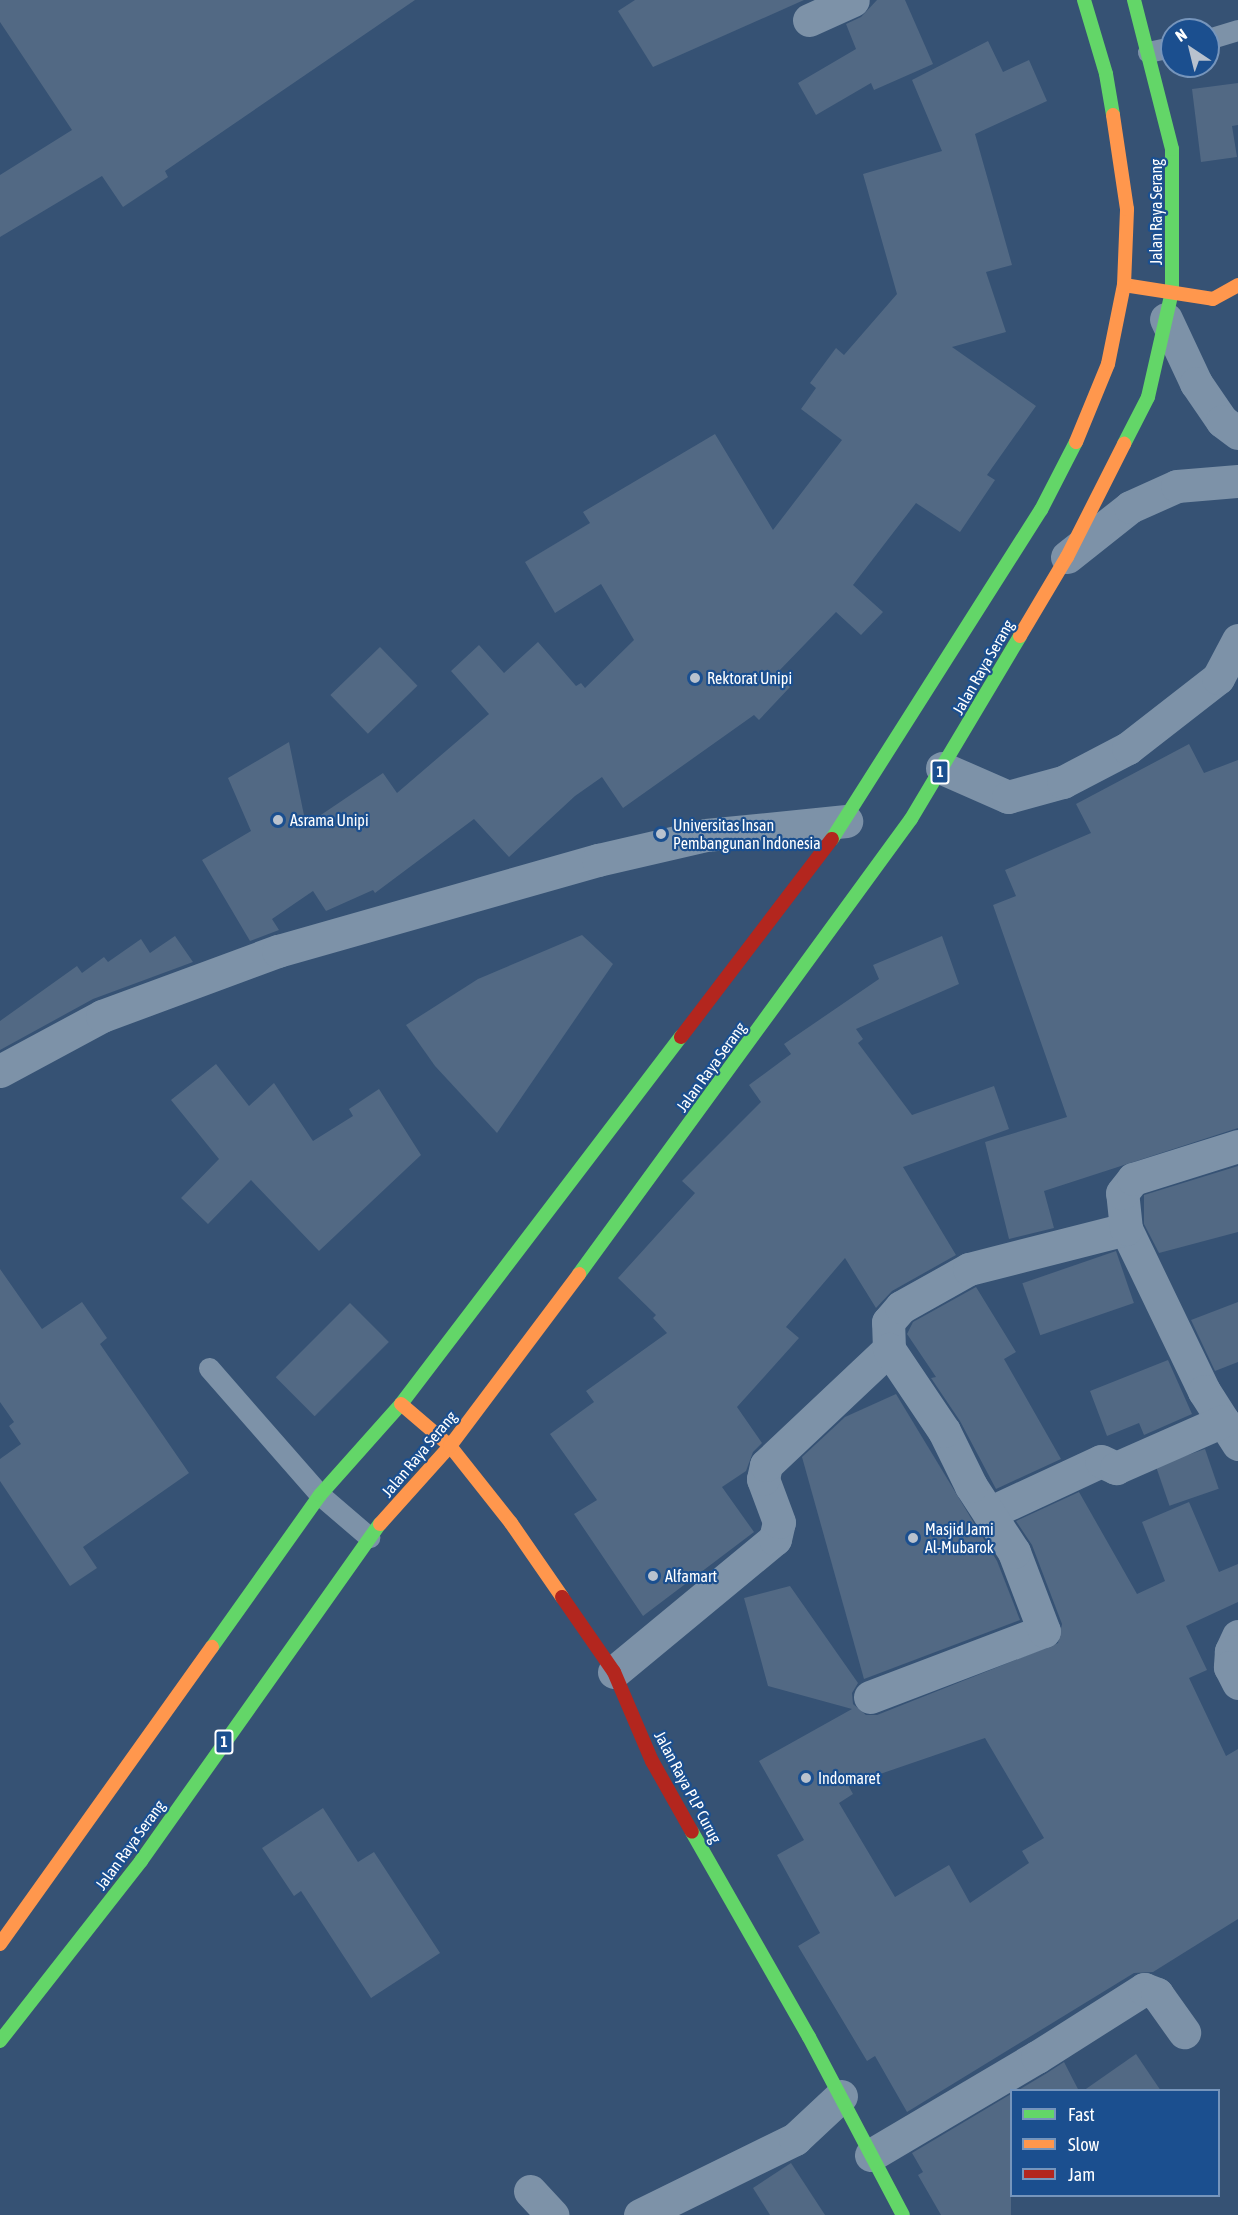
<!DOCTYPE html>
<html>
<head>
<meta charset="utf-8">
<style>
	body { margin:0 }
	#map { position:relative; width:1238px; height:2215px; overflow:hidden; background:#365274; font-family:"Asap Condensed",sans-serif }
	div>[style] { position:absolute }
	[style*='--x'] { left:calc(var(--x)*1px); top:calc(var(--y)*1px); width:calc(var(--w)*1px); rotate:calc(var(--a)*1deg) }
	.building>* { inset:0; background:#526984; transform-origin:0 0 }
	.lane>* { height:21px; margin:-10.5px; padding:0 10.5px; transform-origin:10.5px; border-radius:10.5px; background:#7d92a8 }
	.street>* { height:33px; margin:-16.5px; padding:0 16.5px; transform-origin:16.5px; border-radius:16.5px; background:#7d92a8 }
	.fast>* { height:14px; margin:-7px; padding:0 7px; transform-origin:7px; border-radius:7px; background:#63d668 }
	.slow>* { height:14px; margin:-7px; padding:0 7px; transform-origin:7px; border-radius:7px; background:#ff974d }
	.jam>* { height:14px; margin:-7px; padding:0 7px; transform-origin:7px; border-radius:7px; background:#b3261e }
	.dots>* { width:16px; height:16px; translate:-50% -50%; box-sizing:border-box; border:3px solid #1b4f8f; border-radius:50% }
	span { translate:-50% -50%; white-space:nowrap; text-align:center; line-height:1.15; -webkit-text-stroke:4.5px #1b4f8f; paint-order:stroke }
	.shield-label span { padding:2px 4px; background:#1b4f8f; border:2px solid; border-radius:4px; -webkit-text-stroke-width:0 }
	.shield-label { font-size:15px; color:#fff; font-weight:700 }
	.street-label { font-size:16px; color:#fff }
	.poi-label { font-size:16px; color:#fff }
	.left { translate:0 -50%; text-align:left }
	.legend { position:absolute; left:1010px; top:2089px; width:210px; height:108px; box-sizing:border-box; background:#1b4f8f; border:2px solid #7695bc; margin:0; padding:8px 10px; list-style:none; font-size:18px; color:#fff }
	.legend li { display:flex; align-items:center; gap:12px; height:30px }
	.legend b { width:30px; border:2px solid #7695bc }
	.north { position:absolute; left:1160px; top:18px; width:60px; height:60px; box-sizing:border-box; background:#1b4f8f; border:2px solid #7695bc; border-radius:50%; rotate:325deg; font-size:16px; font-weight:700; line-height:24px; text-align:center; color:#fff }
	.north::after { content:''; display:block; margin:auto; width:21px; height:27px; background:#b9c2ce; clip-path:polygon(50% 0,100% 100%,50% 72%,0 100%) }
</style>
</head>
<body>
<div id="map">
	<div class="building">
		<div style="clip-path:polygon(0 0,415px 0,165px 171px,168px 177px,123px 207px,102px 176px,0 237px,0 175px,72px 130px,0 22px)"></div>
		<div style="clip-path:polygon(635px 0,804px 0,653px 67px,618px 11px)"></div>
		<div style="clip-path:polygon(877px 0,905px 0,933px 64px,874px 90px,871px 83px,816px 115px,798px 83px,856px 49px,846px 24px,861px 17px)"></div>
		<div style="clip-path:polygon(988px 41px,1003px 72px,1029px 60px,1047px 101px,975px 134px,1012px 265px,986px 272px,1006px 332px,952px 347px,1036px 406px,987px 475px,995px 480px,960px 532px,916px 503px,853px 585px,883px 612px,861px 635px,836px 612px,776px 674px,790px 687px,759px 720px,754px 715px,623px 808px,602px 777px,575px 796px,509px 857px,474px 819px,375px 893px,373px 890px,326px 911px,313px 891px,272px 919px,279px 930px,250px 941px,202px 860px,251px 831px,228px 778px,289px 742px,306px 825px,383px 773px,397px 793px,489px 714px,451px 671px,479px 645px,504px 673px,538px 642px,576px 686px,581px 683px,585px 688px,634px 640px,601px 584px,555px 613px,525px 562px,590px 523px,583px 512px,715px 434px,773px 530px,842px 440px,801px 409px,816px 388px,810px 383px,836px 348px,844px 355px,897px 294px,863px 174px,942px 151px,912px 80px)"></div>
		<div style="clip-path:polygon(1238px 83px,1238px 125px,1232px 126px,1237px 157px,1201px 162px,1192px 89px)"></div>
		<div style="left:380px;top:647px;width:54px;height:69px;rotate:46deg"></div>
		<div style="clip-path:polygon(1189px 744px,1204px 773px,1238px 760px,1238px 1128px,1044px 1191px,1054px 1228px,1009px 1239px,985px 1142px,1067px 1117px,993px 905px,1016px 896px,1005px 870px,1091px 833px,1076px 804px)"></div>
		<div style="clip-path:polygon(582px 935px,613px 964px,497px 1133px,435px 1066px,406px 1025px,478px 979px)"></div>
		<div style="clip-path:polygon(175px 936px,193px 962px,93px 999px,0 1050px,0 1021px,77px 966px,82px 973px,104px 957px,108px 962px,141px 939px,150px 953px)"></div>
		<div style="clip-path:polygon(942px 936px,959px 984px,856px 1029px,863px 1039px,858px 1043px,912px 1115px,994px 1086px,1009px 1129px,903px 1167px,956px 1255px,892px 1291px,876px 1308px,845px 1258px,786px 1327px,799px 1338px,737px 1407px,762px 1443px,753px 1452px,746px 1471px,722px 1487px,754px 1532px,643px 1616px,574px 1514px,597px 1500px,550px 1434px,594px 1402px,586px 1391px,667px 1333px,653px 1318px,656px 1315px,618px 1278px,695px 1193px,682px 1181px,761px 1102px,749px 1085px,791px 1054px,784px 1044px,879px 979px,873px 965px)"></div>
		<div style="clip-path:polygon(216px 1064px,249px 1106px,274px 1083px,313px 1141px,353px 1116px,349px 1109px,379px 1089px,421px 1155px,319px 1251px,251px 1180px,208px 1224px,181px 1198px,219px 1159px,171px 1100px)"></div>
		<div style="clip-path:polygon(1238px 1166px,1238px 1232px,1159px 1253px,1144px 1224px,1144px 1195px)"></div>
		<div style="left:1116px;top:1251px;width:55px;height:99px;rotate:71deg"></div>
		<div style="clip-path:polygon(0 1269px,42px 1329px,82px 1302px,107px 1338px,100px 1344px,189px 1473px,83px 1547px,97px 1568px,70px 1586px,0 1481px,0 1459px,21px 1444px,9px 1426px,14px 1422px,0 1402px)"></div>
		<div style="clip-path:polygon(976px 1287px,1016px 1352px,1004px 1359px,1061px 1459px,996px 1489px,960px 1421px,931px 1378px,936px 1377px,907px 1334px,913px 1322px)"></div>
		<div style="clip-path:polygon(1238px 1302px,1238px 1362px,1215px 1371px,1191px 1320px)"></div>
		<div style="left:350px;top:1303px;width:55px;height:105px;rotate:45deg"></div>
		<div style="clip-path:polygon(1168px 1360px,1192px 1414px,1144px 1435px,1139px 1423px,1107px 1436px,1090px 1391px)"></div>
		<div style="clip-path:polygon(896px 1394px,997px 1561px,1020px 1620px,864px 1679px,802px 1457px,845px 1417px)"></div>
		<div style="left:1205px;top:1449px;width:42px;height:52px;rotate:71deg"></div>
		<div style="clip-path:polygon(evenodd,1079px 1492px,1137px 1594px,1165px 1581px,1142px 1522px,1189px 1502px,1219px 1572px,1238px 1564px,1238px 1602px,1186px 1626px,1207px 1670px,1189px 1678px,1226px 1756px,1238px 1749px,1238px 1919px,1153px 1972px,1134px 1973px,907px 2112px,875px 2056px,867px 2061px,798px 1946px,820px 1933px,777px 1855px,804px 1840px,759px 1761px,852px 1709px,768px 1686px,744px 1598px,790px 1586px,858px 1683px,852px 1693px,853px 1704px,866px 1715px,877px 1715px,1058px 1643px,1062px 1624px,1032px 1545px,1016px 1521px,1079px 1492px,985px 1738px,1044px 1838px,1022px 1851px,1029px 1863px,970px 1903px,949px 1865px,895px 1897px,839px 1803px,853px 1794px,848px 1785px,985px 1738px)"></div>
		<div style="clip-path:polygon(323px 1808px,358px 1862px,374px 1852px,440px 1953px,371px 1998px,301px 1891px,294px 1896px,262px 1848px)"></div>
		<div style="clip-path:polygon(1136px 2054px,1161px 2091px,1083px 2091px)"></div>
		<div style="clip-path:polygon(1064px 2062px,1079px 2091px,1017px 2091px,1047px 2073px)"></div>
		<div style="clip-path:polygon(1011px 2094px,1011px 2215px,941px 2215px,918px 2175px,923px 2172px,912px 2153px)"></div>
		<div style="clip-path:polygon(791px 2163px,825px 2215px,770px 2215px,753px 2188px)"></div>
	</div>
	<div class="lane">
		<div style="--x:1208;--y:39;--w:31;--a:-17"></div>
		<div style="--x:1148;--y:52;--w:25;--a:-12"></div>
		<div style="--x:209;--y:1368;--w:169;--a:48.8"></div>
		<div style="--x:320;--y:1495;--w:65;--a:40.6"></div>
	</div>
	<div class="street">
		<div style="--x:809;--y:20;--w:48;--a:-24.4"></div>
		<div style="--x:1166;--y:319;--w:71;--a:64.9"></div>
		<div style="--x:1196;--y:383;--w:46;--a:55.6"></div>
		<div style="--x:1222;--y:421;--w:20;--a:37"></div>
		<div style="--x:1067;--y:557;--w:80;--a:-38.4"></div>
		<div style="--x:1130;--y:507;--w:51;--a:-24.1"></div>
		<div style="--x:1177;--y:486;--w:61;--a:-4.7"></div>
		<div style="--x:942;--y:768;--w:72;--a:23.7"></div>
		<div style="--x:1008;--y:797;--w:57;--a:-15.3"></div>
		<div style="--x:1063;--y:782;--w:73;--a:-27.6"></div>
		<div style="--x:1128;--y:748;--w:114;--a:-37.9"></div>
		<div style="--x:1218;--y:678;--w:43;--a:-62.2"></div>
		<div style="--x:0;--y:1071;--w:116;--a:-28.3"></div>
		<div style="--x:102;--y:1016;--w:188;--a:-20.3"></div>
		<div style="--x:278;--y:951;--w:333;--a:-15.9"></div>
		<div style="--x:598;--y:860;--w:111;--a:-13"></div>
		<div style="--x:706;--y:835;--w:141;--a:-5.7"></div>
		<div style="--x:1126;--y:1229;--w:180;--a:64.3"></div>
		<div style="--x:1204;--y:1391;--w:63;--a:57.3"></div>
		<div style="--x:989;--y:1513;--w:123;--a:-24.9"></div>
		<div style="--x:1101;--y:1461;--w:17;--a:25"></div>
		<div style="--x:1116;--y:1468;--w:117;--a:-23.7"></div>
		<div style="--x:1238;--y:1636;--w:17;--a:115"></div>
		<div style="--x:1231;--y:1651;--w:16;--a:94"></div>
		<div style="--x:1230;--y:1667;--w:18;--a:63"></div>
		<div style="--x:614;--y:1672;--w:209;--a:-39.6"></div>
		<div style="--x:775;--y:1539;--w:17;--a:-77"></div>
		<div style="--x:779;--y:1522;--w:46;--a:-110.4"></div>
		<div style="--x:763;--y:1479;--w:14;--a:-78"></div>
		<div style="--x:766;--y:1465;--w:169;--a:-43.3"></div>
		<div style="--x:889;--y:1349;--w:27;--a:-92"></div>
		<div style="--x:888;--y:1322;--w:20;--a:-49"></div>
		<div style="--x:901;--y:1307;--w:78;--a:-29.2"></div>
		<div style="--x:969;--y:1269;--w:162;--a:-14.3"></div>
		<div style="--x:1126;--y:1229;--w:36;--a:-96"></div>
		<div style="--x:1122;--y:1193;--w:18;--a:-52"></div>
		<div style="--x:1133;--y:1179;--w:110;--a:-17.4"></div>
		<div style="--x:870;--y:1697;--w:186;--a:-20.8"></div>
		<div style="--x:1044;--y:1631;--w:85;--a:-110.8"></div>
		<div style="--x:1014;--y:1552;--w:79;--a:-123.1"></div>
		<div style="--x:971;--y:1486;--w:61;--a:-116.1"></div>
		<div style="--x:944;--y:1431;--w:99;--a:-123.9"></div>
		<div style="--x:871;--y:2155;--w:193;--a:-30.6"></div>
		<div style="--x:1037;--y:2057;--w:127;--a:-32.4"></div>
		<div style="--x:1144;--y:1989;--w:14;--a:21"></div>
		<div style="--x:1157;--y:1994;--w:47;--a:54.6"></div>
		<div style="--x:530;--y:2191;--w:33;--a:47"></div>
		<div style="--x:640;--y:2215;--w:173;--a:-26.1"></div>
		<div style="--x:795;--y:2139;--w:63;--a:-43.1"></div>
	</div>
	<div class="fast">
		<div style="--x:1084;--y:0;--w:77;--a:73.4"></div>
		<div style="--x:1106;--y:74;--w:42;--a:80.3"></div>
		<div style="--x:1124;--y:444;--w:53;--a:-62.9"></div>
		<div style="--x:1148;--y:397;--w:109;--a:-77.2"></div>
		<div style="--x:1172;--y:291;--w:142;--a:-90"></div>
		<div style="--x:1172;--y:149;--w:154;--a:-104.3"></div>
		<div style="--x:832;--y:839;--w:390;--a:-57.6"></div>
		<div style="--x:1041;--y:510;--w:76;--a:-62.8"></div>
		<div style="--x:579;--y:1274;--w:563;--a:-53.88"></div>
		<div style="--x:911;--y:819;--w:213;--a:-59.2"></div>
		<div style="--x:212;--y:1647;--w:186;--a:-54.6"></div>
		<div style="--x:320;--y:1495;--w:122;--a:-48.3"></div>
		<div style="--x:401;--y:1404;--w:462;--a:-52.7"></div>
		<div style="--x:692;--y:1832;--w:236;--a:60.3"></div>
		<div style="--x:809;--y:2037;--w:201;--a:62.2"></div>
		<div style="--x:0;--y:2041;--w:229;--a:-51.9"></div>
		<div style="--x:141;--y:1861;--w:413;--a:-54.7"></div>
	</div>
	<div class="slow">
		<div style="--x:1124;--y:285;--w:90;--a:8.9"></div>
		<div style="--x:1213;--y:299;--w:29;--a:-29"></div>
		<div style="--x:1076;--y:442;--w:84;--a:-67.7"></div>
		<div style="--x:1108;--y:364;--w:81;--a:-78.6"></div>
		<div style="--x:1124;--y:285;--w:76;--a:-87.7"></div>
		<div style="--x:1127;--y:209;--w:95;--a:-98.5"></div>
		<div style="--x:1020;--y:636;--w:92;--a:-59.3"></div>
		<div style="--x:1067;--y:557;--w:127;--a:-63.2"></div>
		<div style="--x:401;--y:1404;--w:65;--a:40.6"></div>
		<div style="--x:450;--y:1446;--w:98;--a:51.6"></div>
		<div style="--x:511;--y:1523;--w:90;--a:55.4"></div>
		<div style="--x:380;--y:1524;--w:105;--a:-48.1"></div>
		<div style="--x:450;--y:1446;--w:215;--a:-53.1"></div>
		<div style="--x:0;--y:1944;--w:365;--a:-54.5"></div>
	</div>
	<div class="jam">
		<div style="--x:681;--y:1037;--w:249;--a:-52.7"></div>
		<div style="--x:562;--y:1597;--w:91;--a:55.3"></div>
		<div style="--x:614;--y:1672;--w:97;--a:66.9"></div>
		<div style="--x:652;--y:1761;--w:81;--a:60.6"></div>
	</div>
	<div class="dots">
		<div style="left:695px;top:678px;background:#b9c2ce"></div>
		<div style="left:278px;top:820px;background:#b9c2ce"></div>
		<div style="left:661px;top:834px;background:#b9c2ce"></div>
		<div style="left:913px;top:1538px;background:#b9c2ce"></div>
		<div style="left:653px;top:1576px;background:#b9c2ce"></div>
		<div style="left:806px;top:1778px;background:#b9c2ce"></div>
	</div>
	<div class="shield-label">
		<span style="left:940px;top:772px">1</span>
		<span style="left:224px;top:1742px">1</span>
	</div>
	<div class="street-label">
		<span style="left:1156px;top:212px;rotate:-90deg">Jalan Raya Serang</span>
		<span style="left:983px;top:667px;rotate:-60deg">Jalan Raya Serang</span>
		<span style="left:711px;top:1067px;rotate:-54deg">Jalan Raya Serang</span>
		<span style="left:419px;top:1454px;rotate:-50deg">Jalan Raya Serang</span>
		<span style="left:688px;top:1787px;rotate:62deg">Jalan Raya PLP Curug</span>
		<span style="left:130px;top:1845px;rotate:-54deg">Jalan Raya Serang</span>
	</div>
	<div class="poi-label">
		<span class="left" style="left:707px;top:678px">Rektorat Unipi</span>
		<span class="left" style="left:290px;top:820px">Asrama Unipi</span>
		<span class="left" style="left:673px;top:834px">Universitas Insan<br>Pembangunan Indonesia</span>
		<span class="left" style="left:925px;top:1538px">Masjid Jami<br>Al-Mubarok</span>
		<span class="left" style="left:665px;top:1576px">Alfamart</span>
		<span class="left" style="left:818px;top:1778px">Indomaret</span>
	</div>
	<ul class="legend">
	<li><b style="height:8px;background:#63d668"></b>Fast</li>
	<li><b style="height:8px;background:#ff974d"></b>Slow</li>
	<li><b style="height:8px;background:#b3261e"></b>Jam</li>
	</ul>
	<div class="north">N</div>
</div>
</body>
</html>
